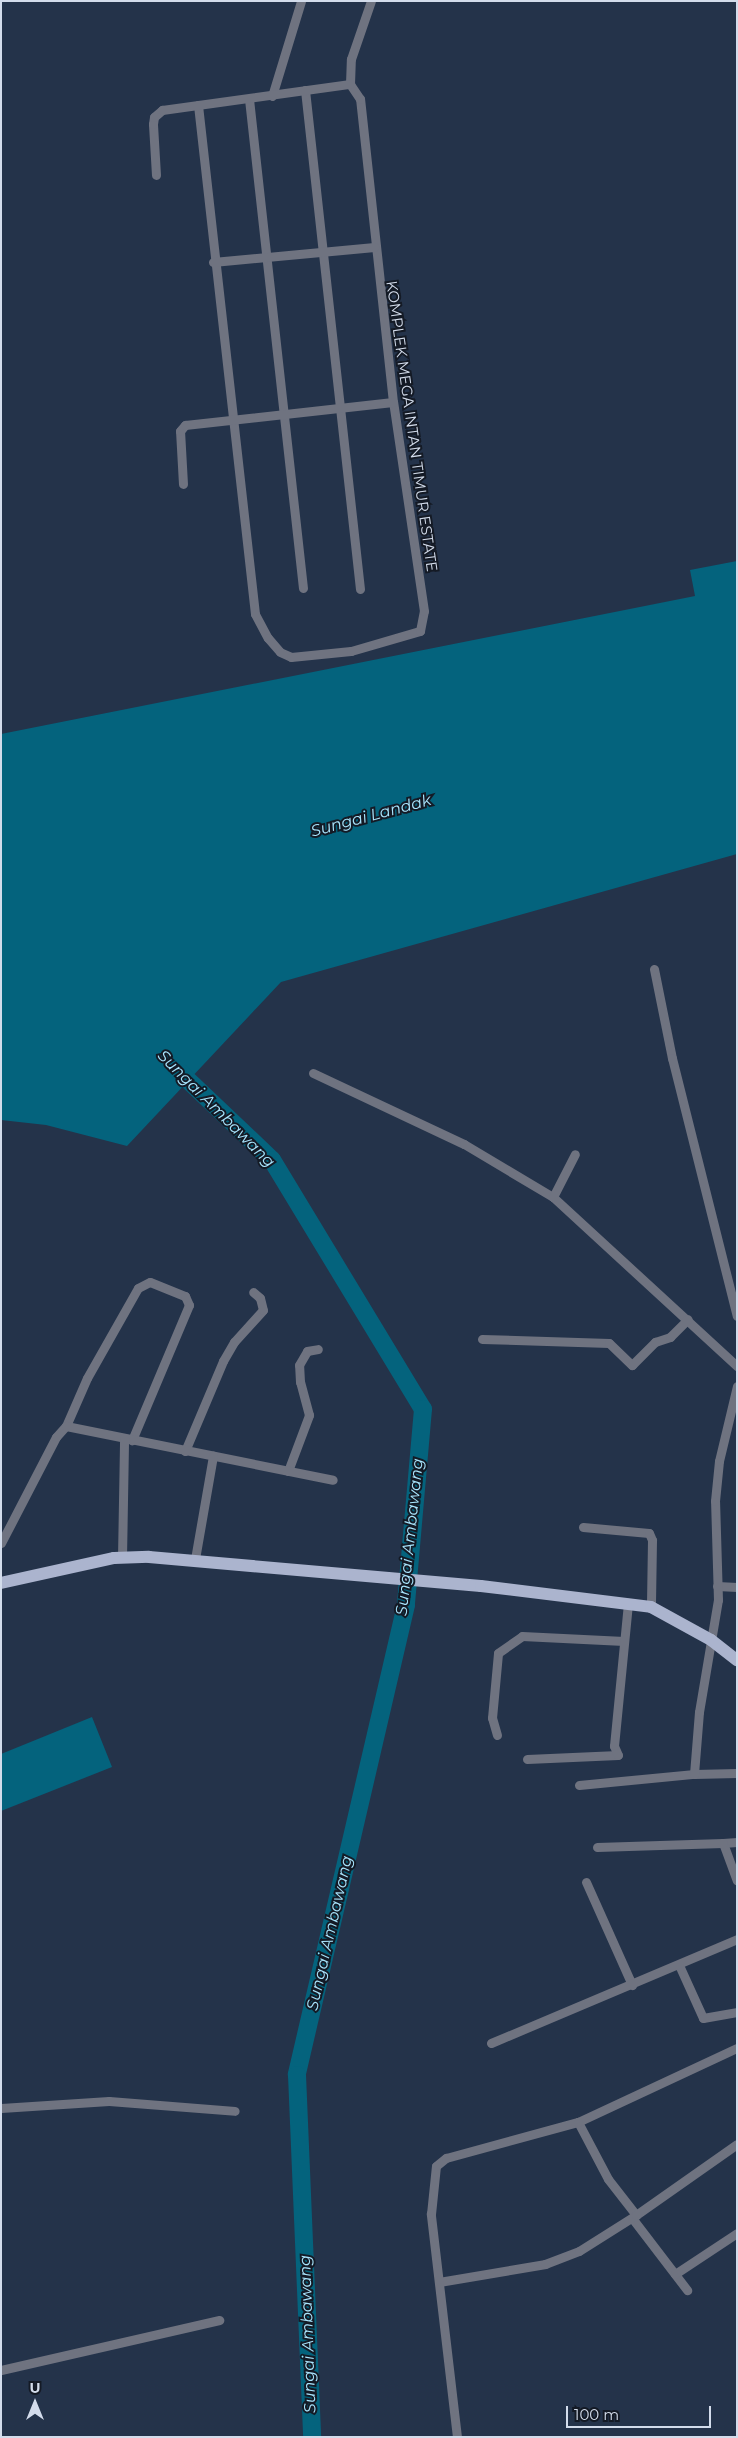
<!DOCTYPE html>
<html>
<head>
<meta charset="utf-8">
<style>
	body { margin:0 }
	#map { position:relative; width:738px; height:2438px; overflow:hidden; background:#24334a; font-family:Montserrat,sans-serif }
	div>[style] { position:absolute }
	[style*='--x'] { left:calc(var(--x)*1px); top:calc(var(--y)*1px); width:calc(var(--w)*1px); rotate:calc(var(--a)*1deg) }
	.water>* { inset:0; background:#04637d }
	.river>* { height:18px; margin:-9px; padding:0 9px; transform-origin:9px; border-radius:9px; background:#04637d }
	.street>* { height:9px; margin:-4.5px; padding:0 4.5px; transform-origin:4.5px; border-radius:4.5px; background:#6f7380 }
	.primary>* { height:12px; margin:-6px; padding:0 6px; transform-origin:6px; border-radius:6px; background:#abb4ce }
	span { translate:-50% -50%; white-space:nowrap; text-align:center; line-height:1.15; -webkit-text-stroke:4px #141a25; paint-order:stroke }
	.street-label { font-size:15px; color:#d3dceb }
	.water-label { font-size:16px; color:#a9e6fe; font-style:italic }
	.frame { position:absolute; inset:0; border:2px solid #d3dceb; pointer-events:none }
	.north { position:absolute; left:10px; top:2378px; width:50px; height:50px; -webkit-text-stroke:4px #141a25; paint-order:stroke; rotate:0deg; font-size:14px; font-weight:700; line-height:20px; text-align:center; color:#d3dceb }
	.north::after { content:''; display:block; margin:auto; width:18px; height:22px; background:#d3dceb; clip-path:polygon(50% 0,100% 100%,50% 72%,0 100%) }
	.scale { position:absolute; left:566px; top:2406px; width:145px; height:22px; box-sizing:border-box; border:2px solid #d3dceb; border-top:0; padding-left:6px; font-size:15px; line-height:18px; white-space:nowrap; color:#d3dceb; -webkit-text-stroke:4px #141a25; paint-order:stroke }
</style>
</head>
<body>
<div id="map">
	<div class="water">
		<div style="clip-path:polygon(737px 561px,737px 854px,281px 982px,127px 1146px,46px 1125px,1px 1120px,1px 734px,695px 596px,690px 570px)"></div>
		<div style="clip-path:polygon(92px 1717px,112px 1767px,1px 1811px,1px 1754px)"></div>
	</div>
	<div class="river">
		<div style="--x:171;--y:1064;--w:139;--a:43.5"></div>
		<div style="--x:272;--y:1160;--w:291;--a:58.8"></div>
		<div style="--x:423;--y:1409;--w:197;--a:95"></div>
		<div style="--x:406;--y:1605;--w:482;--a:103.1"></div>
		<div style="--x:297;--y:2075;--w:362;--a:87.6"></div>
	</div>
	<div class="street">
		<div style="--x:350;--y:84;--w:25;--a:-88"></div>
		<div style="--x:351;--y:59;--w:61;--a:-71"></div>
		<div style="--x:305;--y:90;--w:502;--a:83.71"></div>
		<div style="--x:272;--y:96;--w:99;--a:-73"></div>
		<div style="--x:249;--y:99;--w:492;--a:83.7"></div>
		<div style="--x:198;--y:105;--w:512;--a:83.61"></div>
		<div style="--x:255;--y:614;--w:27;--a:62"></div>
		<div style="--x:268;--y:638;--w:18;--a:49"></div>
		<div style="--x:280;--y:652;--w:12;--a:24"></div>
		<div style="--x:291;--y:657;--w:60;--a:-5.7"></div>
		<div style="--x:351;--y:651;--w:72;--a:-16.2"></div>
		<div style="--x:420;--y:631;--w:20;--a:-79"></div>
		<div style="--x:424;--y:611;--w:211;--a:-98.4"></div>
		<div style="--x:393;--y:402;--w:305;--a:-96.2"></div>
		<div style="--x:360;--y:99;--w:18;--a:-124"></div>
		<div style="--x:156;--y:175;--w:51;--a:-93.4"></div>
		<div style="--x:153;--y:124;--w:7;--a:-82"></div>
		<div style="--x:154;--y:117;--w:11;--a:-41"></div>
		<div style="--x:162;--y:110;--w:190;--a:-7.9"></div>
		<div style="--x:213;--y:262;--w:162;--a:-5.3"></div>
		<div style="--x:183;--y:484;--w:53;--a:-93.2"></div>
		<div style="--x:180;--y:431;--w:8;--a:-50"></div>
		<div style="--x:185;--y:425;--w:209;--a:-6.3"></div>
		<div style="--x:654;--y:969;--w:91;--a:78.6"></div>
		<div style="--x:672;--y:1058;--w:266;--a:75.9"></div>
		<div style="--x:313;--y:1073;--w:167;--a:25.2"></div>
		<div style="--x:464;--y:1144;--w:104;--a:30.8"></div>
		<div style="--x:553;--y:1197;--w:250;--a:42.6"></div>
		<div style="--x:553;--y:1197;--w:48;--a:-62.9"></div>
		<div style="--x:482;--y:1339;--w:127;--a:1.8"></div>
		<div style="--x:609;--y:1343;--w:32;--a:44"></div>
		<div style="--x:632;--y:1365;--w:33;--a:-45"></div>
		<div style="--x:655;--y:1342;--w:16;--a:-18"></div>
		<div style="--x:670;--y:1337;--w:25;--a:-45"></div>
		<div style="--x:66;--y:1426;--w:52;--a:-66.4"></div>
		<div style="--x:87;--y:1378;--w:103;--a:-60.5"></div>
		<div style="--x:138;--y:1288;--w:13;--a:-27"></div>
		<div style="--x:150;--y:1282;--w:38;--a:22"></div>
		<div style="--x:185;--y:1296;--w:10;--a:66"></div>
		<div style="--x:189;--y:1305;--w:147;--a:112.9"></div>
		<div style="--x:185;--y:1451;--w:98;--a:-67.1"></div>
		<div style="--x:223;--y:1361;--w:22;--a:-60"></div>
		<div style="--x:234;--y:1342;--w:43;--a:-47.8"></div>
		<div style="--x:263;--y:1310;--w:12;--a:-104"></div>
		<div style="--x:260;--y:1298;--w:9;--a:-139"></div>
		<div style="--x:288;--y:1471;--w:60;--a:-69.4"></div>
		<div style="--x:309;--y:1415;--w:34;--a:-105"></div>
		<div style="--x:300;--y:1382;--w:17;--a:-93"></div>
		<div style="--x:299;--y:1365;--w:16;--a:-60"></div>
		<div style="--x:307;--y:1351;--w:11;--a:-10"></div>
		<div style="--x:583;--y:1527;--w:66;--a:5.2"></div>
		<div style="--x:649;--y:1533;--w:8;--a:67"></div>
		<div style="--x:652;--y:1540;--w:67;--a:90.9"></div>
		<div style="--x:1;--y:1543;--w:119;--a:-62.6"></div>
		<div style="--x:56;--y:1437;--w:15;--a:-48"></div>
		<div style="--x:66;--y:1426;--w:272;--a:11.4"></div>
		<div style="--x:122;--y:1558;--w:120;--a:-89"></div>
		<div style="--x:195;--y:1559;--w:105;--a:-80.1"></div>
		<div style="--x:717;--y:1586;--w:20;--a:3"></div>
		<div style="--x:497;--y:1735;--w:18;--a:-106"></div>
		<div style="--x:492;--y:1718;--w:65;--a:-84.7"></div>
		<div style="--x:498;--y:1653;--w:29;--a:-35"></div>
		<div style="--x:522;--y:1636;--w:102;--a:2.8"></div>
		<div style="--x:527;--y:1759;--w:91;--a:-2.5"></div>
		<div style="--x:618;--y:1755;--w:10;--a:-114"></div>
		<div style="--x:614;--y:1746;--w:144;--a:-84.4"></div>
		<div style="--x:694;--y:1774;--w:43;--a:-1.3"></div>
		<div style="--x:579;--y:1785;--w:116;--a:-5.5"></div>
		<div style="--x:694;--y:1774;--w:62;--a:-85.4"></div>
		<div style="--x:699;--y:1712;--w:114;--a:-80.4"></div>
		<div style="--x:718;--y:1600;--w:99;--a:-91.7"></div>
		<div style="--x:715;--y:1501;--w:40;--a:-84.3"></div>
		<div style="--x:719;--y:1461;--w:77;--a:-76.5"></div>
		<div style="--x:737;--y:1842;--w:14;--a:176"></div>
		<div style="--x:723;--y:1843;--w:40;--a:69.8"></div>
		<div style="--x:597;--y:1847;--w:126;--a:-1.8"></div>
		<div style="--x:586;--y:1882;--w:113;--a:65.9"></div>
		<div style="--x:679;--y:1965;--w:58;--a:65.6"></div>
		<div style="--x:703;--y:2018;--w:35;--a:-10"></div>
		<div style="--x:491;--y:2043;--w:267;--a:-22.9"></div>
		<div style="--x:1;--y:2108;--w:108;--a:-3.7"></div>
		<div style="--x:109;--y:2101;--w:126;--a:4.5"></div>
		<div style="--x:578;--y:2122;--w:64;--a:62.2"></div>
		<div style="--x:608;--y:2179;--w:46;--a:52.1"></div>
		<div style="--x:632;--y:2218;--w:91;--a:52.6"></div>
		<div style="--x:675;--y:2274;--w:74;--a:-33.5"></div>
		<div style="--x:439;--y:2282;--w:108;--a:-9.6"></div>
		<div style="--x:545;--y:2264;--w:36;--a:-21"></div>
		<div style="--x:579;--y:2251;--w:67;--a:-32.3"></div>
		<div style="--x:636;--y:2215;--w:123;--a:-35.1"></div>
		<div style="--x:1;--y:2370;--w:224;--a:-12.9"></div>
		<div style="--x:457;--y:2437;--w:225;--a:-96.7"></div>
		<div style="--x:431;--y:2214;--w:48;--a:-84.1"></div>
		<div style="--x:436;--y:2166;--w:13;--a:-39"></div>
		<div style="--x:446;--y:2158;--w:137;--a:-15.3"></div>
		<div style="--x:578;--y:2122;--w:175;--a:-25"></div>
	</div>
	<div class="primary">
		<div style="--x:1;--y:1583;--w:116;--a:-12.5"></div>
		<div style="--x:114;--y:1558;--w:35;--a:-2"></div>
		<div style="--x:149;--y:1557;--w:333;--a:5"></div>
		<div style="--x:481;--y:1586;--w:171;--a:7"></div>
		<div style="--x:651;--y:1607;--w:68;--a:28.8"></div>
		<div style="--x:711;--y:1640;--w:33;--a:38"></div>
	</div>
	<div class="street-label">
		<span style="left:412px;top:426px;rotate:82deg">KOMPLEK MEGA INTAN TIMUR ESTATE</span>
	</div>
	<div class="water-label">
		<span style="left:371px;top:816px;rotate:-15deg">Sungai Landak</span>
		<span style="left:216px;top:1109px;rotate:45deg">Sungai Ambawang</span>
		<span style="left:410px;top:1537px;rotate:-84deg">Sungai Ambawang</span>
		<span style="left:330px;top:1933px;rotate:-77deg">Sungai Ambawang</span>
		<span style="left:308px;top:2334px;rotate:-92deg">Sungai Ambawang</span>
	</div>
	<div class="frame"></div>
	<div class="north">U</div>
	<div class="scale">100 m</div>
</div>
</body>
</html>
